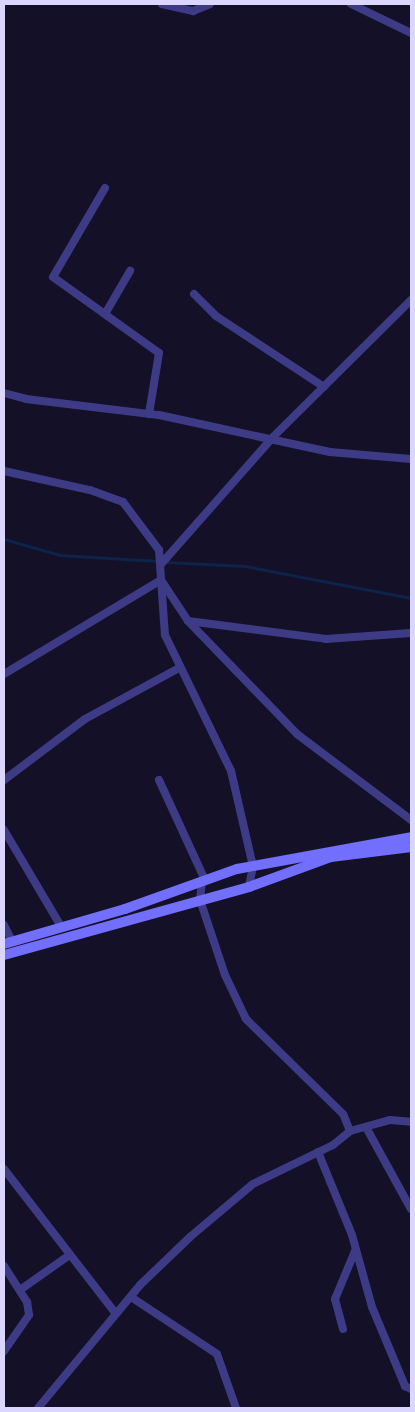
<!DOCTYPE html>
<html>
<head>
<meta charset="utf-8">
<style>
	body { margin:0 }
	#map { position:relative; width:415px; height:1412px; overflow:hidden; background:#141027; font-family:"Public Sans",sans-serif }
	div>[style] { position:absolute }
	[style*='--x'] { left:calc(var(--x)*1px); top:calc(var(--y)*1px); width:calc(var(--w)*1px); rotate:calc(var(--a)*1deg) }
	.stream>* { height:2.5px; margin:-1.25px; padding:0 1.25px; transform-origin:1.25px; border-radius:1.25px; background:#0d2349 }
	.street>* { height:8px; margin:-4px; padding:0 4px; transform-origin:4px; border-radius:4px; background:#3e3b86 }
	.secondary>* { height:10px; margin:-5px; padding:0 5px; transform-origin:5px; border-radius:5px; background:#726efe }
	span { translate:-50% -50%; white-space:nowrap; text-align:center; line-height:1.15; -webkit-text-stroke:4px #141027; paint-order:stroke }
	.frame { position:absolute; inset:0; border:5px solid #dbd6ff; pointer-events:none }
</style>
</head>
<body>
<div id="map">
	<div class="stream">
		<div style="--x:4;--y:539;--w:58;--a:15.9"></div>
		<div style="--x:60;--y:555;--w:98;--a:3.5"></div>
		<div style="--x:166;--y:562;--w:79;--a:2.9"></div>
		<div style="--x:245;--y:566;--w:169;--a:10.9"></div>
	</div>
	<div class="street">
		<div style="--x:162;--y:4;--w:32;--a:13"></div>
		<div style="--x:193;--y:11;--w:18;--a:-22"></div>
		<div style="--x:351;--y:4;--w:67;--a:25.8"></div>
		<div style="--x:105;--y:188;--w:103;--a:120.3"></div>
		<div style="--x:53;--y:277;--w:130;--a:35.6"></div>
		<div style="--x:159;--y:353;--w:62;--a:99.3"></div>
		<div style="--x:194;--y:294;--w:31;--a:45"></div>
		<div style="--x:216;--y:316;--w:129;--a:33.3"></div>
		<div style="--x:105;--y:314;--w:50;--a:-59.8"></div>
		<div style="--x:4;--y:393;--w:23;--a:15"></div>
		<div style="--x:26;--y:399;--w:134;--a:6.9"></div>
		<div style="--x:159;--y:415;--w:175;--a:12.2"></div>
		<div style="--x:330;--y:452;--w:81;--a:4.9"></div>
		<div style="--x:4;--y:471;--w:88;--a:12.5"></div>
		<div style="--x:90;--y:490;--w:35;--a:20"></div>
		<div style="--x:123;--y:502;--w:60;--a:53.1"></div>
		<div style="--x:159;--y:550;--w:85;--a:86"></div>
		<div style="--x:165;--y:635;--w:151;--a:64.1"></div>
		<div style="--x:231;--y:771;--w:98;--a:77"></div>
		<div style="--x:253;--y:866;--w:21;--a:101"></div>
		<div style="--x:162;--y:563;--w:168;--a:-48.6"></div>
		<div style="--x:273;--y:437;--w:194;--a:-44.8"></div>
		<div style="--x:188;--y:621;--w:139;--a:7.4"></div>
		<div style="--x:326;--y:639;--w:85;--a:-4"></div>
		<div style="--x:4;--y:674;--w:183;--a:-30.9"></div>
		<div style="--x:161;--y:580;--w:49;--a:56.6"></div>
		<div style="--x:188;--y:621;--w:157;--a:46"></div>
		<div style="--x:297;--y:734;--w:143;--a:37"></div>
		<div style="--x:4;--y:780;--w:101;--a:-37"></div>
		<div style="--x:85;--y:719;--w:107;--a:-28.5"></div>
		<div style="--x:159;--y:780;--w:110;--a:65.3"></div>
		<div style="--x:4;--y:830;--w:114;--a:59.4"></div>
		<div style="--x:4;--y:925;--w:18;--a:63"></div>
		<div style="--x:367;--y:1129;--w:91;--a:61.2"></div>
		<div style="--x:350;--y:1131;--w:41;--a:-15.4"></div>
		<div style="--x:390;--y:1120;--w:21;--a:5"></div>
		<div style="--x:318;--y:1152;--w:90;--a:67.7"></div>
		<div style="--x:352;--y:1235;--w:75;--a:74.5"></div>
		<div style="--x:372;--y:1307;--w:86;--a:67.3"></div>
		<div style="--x:405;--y:1386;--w:7;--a:27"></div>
		<div style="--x:4;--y:1169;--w:183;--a:52.3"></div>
		<div style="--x:4;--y:1266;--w:43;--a:57.4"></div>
		<div style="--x:27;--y:1302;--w:13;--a:81"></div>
		<div style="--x:29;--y:1315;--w:44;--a:124.8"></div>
		<div style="--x:20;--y:1290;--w:59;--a:-35.3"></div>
		<div style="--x:131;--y:1297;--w:103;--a:33.5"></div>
		<div style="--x:217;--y:1354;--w:57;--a:70.6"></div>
		<div style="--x:343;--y:1329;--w:31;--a:-105"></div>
		<div style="--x:335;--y:1299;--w:52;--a:-67.4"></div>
		<div style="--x:38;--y:1408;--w:160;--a:-50.3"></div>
		<div style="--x:140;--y:1285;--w:69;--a:-43.8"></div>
		<div style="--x:190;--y:1237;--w:82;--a:-40.1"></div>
		<div style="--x:253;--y:1184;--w:89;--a:-26"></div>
		<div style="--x:333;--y:1145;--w:22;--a:-39"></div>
		<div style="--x:350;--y:1131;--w:18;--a:-112"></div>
		<div style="--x:343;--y:1114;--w:136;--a:-135.6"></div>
		<div style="--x:246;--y:1019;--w:49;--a:-115.5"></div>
		<div style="--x:225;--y:975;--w:79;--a:-108.4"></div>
		<div style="--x:200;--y:900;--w:19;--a:-84"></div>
	</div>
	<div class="secondary">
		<div style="--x:4;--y:944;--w:126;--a:-16.1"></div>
		<div style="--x:125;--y:909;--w:119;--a:-19.7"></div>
		<div style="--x:237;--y:869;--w:177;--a:-10.4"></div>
		<div style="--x:4;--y:955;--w:254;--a:-15.5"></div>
		<div style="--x:249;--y:887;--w:87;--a:-20.1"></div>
		<div style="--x:331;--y:857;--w:81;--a:-7.1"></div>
	</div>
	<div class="frame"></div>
</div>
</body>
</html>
